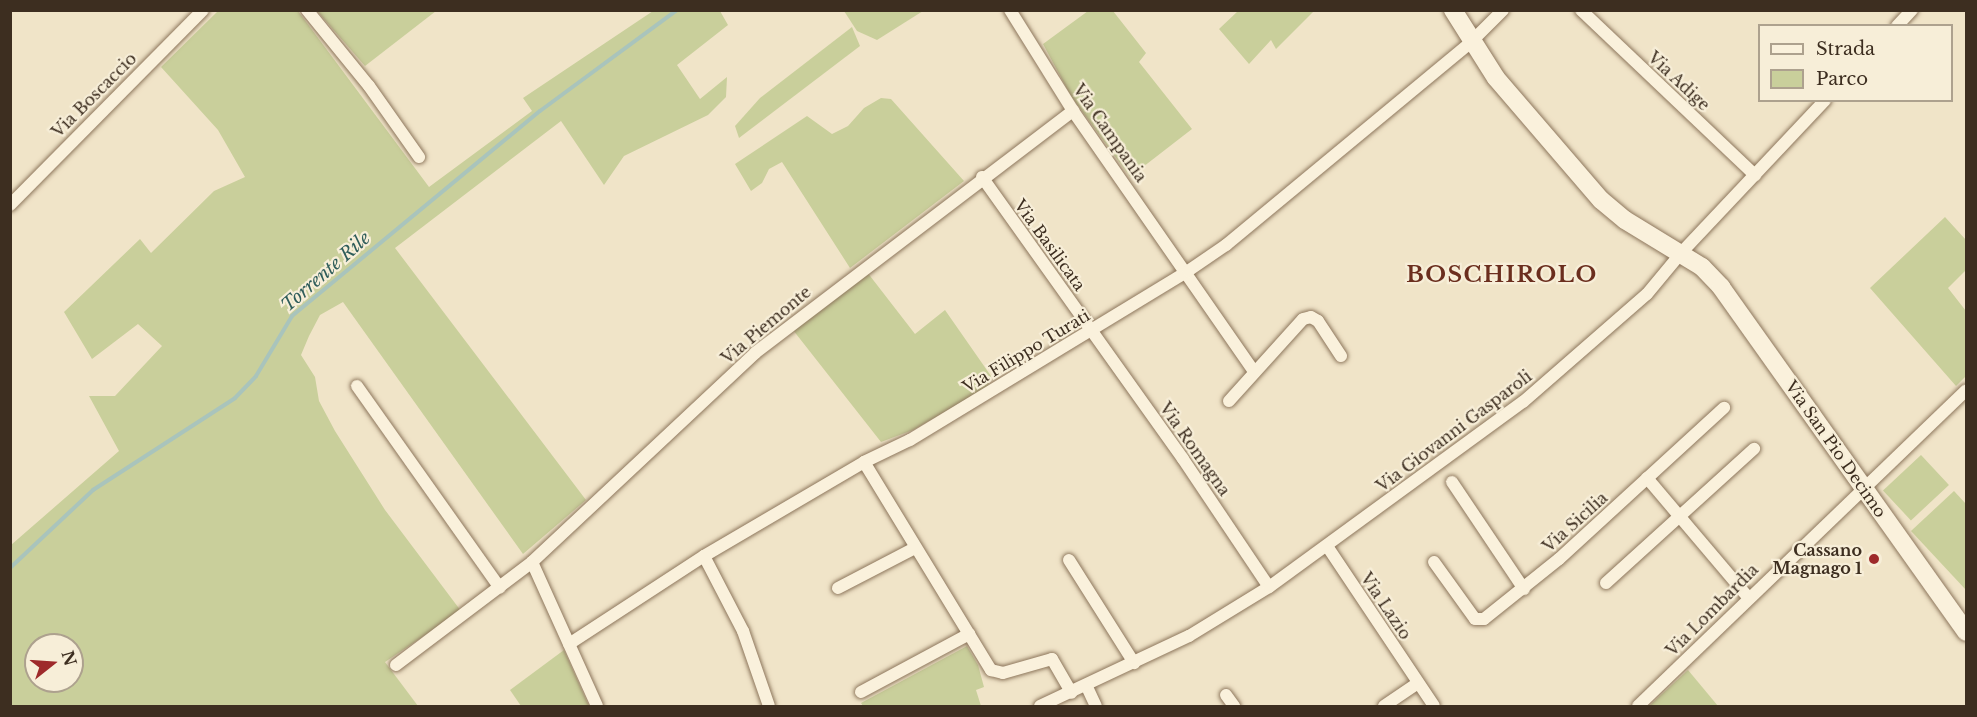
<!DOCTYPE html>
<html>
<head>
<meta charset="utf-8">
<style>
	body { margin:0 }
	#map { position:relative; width:1977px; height:717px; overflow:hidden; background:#f0e4c8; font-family:"Libre Baskerville",serif }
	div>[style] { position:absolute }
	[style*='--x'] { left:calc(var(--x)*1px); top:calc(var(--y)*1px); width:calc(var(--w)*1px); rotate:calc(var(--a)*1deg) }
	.green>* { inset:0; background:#c9cf9b; transform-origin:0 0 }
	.stream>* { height:4px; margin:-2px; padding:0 2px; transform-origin:2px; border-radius:2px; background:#a9c4bc }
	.roads { filter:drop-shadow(0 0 2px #8d765c) drop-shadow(0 0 2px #8d765c) }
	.street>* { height:12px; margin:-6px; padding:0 6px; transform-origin:6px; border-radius:6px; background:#faf1dc }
	.secondary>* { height:18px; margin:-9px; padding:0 9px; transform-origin:9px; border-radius:9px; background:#faf1dc }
	.dots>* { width:16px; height:16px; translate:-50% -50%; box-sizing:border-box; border:3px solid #f7eed8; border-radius:50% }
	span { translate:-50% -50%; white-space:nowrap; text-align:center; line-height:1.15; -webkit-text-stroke:4.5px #f7eed8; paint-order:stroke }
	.street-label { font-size:16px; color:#3d2e20 }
	.poi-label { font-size:16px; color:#3d2e20; font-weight:700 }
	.right { translate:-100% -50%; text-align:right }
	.water-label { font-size:18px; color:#2f5d5a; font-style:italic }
	.district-label { font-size:22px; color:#6b2e1e; font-weight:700; letter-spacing:1.5px }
	.frame { position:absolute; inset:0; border:12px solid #3d2e20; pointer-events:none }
	.legend { position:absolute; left:1758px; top:24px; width:195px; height:78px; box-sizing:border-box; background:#f7eed8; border:2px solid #ada18e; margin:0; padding:8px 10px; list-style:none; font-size:18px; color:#3d2e20 }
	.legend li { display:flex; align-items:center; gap:12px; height:30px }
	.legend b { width:30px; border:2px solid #ada18e }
	.north { position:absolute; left:24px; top:633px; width:60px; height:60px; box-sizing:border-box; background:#f7eed8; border:2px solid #ada18e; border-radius:50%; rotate:73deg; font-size:16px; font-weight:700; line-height:24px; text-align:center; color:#3d2e20 }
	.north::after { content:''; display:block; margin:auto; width:21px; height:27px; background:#9e2a2b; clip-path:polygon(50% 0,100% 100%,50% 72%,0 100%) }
</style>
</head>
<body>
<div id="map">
	<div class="green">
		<div style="clip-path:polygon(evenodd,218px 11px,298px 11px,429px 187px,532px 111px,523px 98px,653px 11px,720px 11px,728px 25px,677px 65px,700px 99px,727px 77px,726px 97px,708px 115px,624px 156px,604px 185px,561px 121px,395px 248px,586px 500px,523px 554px,343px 302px,320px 315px,309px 336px,301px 355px,315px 377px,319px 401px,335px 431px,385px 510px,461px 611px,385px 662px,418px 706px,11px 706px,11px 545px,119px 451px,89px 396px,115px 396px,162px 346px,138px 324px,92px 359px,64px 312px,140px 239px,151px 253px,214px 191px,245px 177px,218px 130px,161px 67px,218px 11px,36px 645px,72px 645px,72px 681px,36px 681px,36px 645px)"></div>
		<div style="clip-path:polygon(317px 11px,436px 11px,365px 66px)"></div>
		<div style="clip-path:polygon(844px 11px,923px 11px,877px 40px,857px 31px)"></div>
		<div style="clip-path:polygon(1088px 11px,1113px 11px,1146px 53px,1139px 62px,1192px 129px,1130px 177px,1071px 96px,1043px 44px)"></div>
		<div style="clip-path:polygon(1238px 11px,1238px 10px,1314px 11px,1276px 49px,1271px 40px,1249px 64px,1219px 29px)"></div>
		<div style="clip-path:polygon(852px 27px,860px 46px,739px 138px,735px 126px,760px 98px)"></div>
		<div style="clip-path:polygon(881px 98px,891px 99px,964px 181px,850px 268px,782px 162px,769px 169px,762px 183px,751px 191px,735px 164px,807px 116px,832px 134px,848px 126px,864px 108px)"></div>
		<div style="clip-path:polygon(1945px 217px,1966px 240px,1966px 270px,1948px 288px,1966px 311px,1966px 376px,1956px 386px,1870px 288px)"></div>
		<div style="clip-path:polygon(867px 272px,915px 334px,945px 310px,991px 376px,988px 386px,969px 398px,913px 430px,881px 442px,793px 330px)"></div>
		<div style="left:1921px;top:455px;width:41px;height:52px;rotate:47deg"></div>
		<div style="clip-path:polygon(1954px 491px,1966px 504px,1966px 590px,1911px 531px)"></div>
		<div style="clip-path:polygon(967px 646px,978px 665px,984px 687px,976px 690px,981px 706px,863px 706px,861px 703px)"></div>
		<div style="clip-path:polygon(564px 650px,589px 706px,521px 706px,510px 690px)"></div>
		<div style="clip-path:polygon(1688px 670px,1718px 706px,1649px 706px)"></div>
	</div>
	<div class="stream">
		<div style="--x:10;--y:568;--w:114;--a:-43.2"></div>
		<div style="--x:93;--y:490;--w:169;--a:-32.9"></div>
		<div style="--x:235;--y:398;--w:30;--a:-46"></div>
		<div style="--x:256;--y:376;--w:70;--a:-59"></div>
		<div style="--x:292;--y:316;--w:322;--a:-39.6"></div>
		<div style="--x:540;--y:111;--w:170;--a:-36.4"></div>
	</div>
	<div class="roads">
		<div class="street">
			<div style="--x:307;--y:10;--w:98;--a:50.8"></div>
			<div style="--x:369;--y:86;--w:87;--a:54.8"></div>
			<div style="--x:1010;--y:10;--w:119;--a:58"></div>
			<div style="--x:1073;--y:111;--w:317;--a:55.2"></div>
			<div style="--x:1581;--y:10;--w:240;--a:43.5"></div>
			<div style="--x:1897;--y:26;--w:22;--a:-47"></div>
			<div style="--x:982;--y:177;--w:346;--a:54.5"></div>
			<div style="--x:1183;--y:459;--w:154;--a:56.1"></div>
			<div style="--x:10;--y:205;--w:274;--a:-45.3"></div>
			<div style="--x:357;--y:386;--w:247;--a:54.7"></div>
			<div style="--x:1229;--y:401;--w:110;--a:-47.9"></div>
			<div style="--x:1303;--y:319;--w:8;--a:-14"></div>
			<div style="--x:1311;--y:317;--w:8;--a:30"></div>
			<div style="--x:1318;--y:321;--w:42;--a:56.7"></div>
			<div style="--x:864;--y:462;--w:244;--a:58.6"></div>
			<div style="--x:991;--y:670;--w:12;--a:14"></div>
			<div style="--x:1003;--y:673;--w:51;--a:-15.9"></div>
			<div style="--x:1052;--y:659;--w:39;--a:60"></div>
			<div style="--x:1647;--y:478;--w:156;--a:49.7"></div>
			<div style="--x:1452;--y:482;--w:129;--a:56.1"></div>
			<div style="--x:1327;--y:546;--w:192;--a:56.2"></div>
			<div style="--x:704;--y:556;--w:85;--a:62.5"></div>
			<div style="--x:743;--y:631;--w:79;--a:70.9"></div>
			<div style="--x:1069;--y:560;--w:122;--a:57.7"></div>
			<div style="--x:532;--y:562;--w:158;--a:65.7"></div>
			<div style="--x:1434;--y:562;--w:70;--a:54.3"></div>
			<div style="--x:1475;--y:619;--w:9;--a:0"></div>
			<div style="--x:1484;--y:619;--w:96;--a:-38.7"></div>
			<div style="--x:1559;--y:559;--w:224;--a:-42.5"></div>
			<div style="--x:1606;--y:583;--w:200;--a:-42.2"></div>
			<div style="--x:838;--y:588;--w:87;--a:-27.5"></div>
			<div style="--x:569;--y:644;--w:161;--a:-33.1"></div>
			<div style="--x:704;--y:556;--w:186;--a:-30.4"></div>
			<div style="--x:864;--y:462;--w:51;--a:-25.6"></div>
			<div style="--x:910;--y:440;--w:325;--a:-31.3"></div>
			<div style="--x:1188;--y:271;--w:46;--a:-34.4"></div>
			<div style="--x:1226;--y:245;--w:318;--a:-39.6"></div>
			<div style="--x:1471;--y:42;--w:45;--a:-45"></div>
			<div style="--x:396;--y:665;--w:171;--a:-37.1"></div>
			<div style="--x:532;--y:562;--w:306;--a:-43.1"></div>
			<div style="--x:755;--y:353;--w:400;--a:-37.3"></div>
			<div style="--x:1087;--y:687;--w:21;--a:65"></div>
			<div style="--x:861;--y:692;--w:123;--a:-28.2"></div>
			<div style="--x:1226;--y:695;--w:14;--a:54"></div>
			<div style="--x:1040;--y:706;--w:165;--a:-25.2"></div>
			<div style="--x:1189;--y:636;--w:94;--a:-31.5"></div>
			<div style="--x:1269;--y:587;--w:314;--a:-36.1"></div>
			<div style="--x:1523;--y:402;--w:164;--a:-41.1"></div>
			<div style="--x:1647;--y:294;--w:53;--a:-50.3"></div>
			<div style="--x:1681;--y:253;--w:210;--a:-46.7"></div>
			<div style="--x:1384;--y:706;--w:41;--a:-34.1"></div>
			<div style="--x:1638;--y:706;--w:455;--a:-43.9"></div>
		</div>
		<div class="secondary">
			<div style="--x:1453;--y:10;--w:80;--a:57.7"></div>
			<div style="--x:1496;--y:78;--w:161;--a:49.3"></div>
			<div style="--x:1601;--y:200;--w:31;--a:40"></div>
			<div style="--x:1625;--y:220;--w:90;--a:31.4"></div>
			<div style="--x:1702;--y:267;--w:28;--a:46"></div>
			<div style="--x:1721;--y:287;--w:423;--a:54.6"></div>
		</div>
	</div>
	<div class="dots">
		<div style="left:1874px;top:559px;background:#9e2a2b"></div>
	</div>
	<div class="street-label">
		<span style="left:1679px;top:81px;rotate:43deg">Via Adige</span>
		<span style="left:94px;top:95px;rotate:-45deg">Via Boscaccio</span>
		<span style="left:1110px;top:133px;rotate:55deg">Via Campania</span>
		<span style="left:1050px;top:245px;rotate:54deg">Via Basilicata</span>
		<span style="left:766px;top:325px;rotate:-40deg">Via Piemonte</span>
		<span style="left:1026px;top:351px;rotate:-31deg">Via Filippo Turati</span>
		<span style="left:1454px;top:431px;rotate:-37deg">Via Giovanni Gasparoli</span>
		<span style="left:1195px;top:449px;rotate:55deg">Via Romagna</span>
		<span style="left:1836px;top:449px;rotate:55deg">Via San Pio Decimo</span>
		<span style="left:1575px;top:522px;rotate:-42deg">Via Sicilia</span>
		<span style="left:1386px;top:606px;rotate:56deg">Via Lazio</span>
		<span style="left:1712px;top:610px;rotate:-45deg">Via Lombardia</span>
	</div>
	<div class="poi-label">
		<span class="right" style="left:1862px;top:559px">Cassano<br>Magnago 1</span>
	</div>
	<div class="water-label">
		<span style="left:326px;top:272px;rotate:-41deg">Torrente Rile</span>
	</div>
	<div class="district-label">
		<span style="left:1502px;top:275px">BOSCHIROLO</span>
	</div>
	<div class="frame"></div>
	<ul class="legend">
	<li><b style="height:8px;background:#faf1dc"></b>Strada</li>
	<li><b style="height:16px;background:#c9cf9b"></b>Parco</li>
	</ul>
	<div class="north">N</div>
</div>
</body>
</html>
